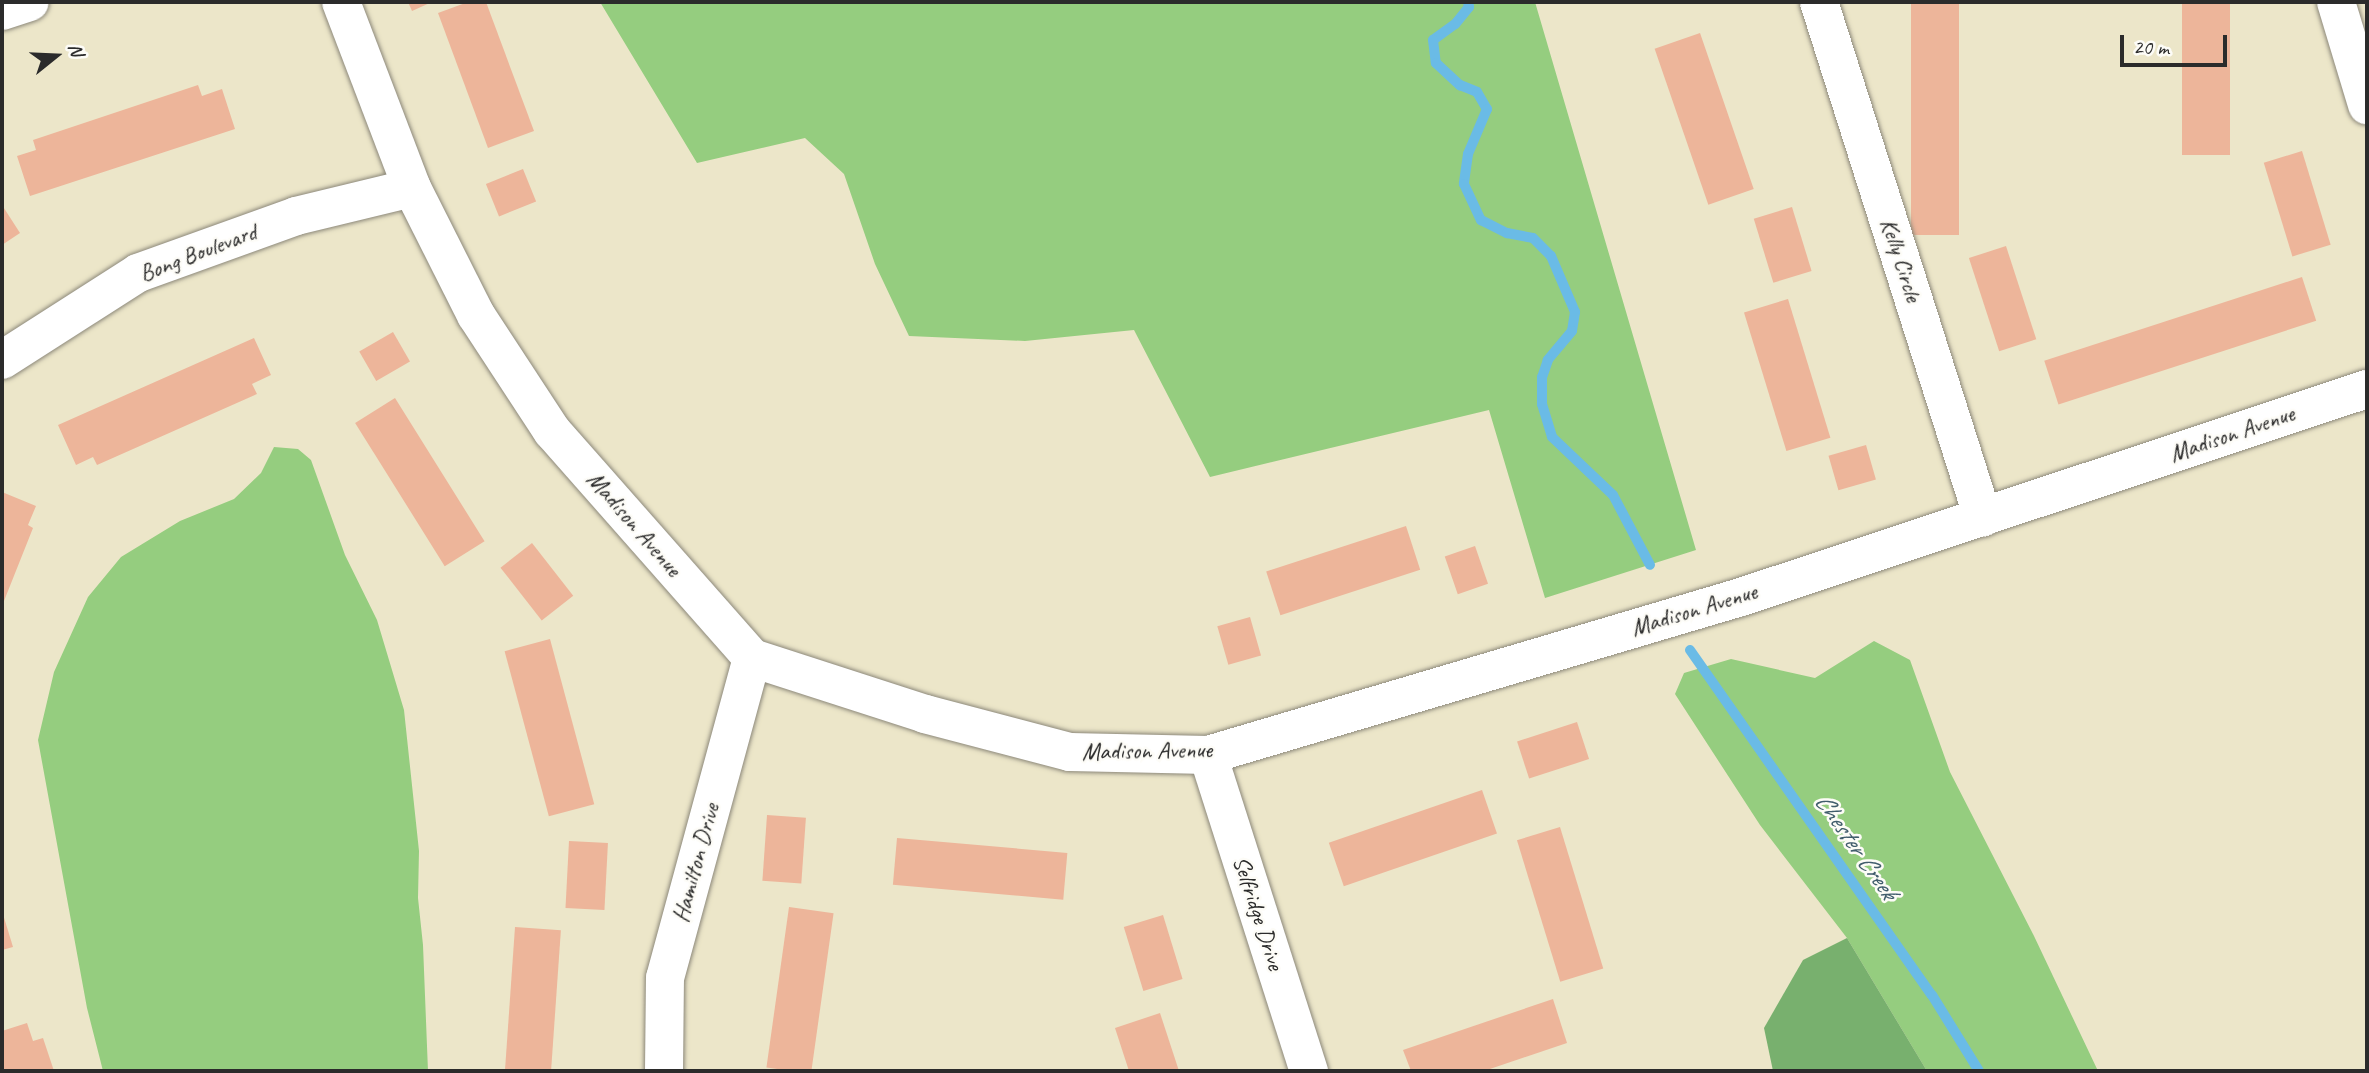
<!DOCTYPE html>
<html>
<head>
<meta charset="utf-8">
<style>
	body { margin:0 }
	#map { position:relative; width:2369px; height:1073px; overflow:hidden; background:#ece6c9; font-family:Caveat,sans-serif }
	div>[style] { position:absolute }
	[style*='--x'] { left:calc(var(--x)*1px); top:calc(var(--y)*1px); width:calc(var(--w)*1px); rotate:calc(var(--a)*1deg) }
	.green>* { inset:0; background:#95cd7f }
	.forest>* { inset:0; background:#78b06e }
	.stream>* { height:10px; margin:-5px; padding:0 5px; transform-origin:5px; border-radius:5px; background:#6abbe6 }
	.building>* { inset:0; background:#edb59a; transform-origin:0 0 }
	.roads { filter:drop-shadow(0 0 2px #8c887a) drop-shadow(0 0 2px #8c887a) }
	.minor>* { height:38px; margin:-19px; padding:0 19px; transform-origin:19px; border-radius:19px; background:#fff }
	span { translate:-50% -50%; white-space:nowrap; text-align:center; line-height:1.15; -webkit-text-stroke:5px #fdfcf7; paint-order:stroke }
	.street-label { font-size:24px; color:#2b2b2b }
	.water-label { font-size:26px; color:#415d6c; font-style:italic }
	.frame { position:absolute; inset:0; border:4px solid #2b2b2b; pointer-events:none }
	.north { position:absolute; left:21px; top:21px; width:70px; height:70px; -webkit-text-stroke:5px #fdfcf7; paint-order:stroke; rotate:72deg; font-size:19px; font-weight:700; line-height:28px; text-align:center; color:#2b2b2b }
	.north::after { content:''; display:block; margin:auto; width:24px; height:32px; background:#2b2b2b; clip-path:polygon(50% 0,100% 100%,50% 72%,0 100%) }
	.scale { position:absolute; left:2120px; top:35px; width:107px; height:32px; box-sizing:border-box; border:4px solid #2b2b2b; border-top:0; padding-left:9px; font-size:21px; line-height:24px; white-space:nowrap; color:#2b2b2b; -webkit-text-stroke:5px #fdfcf7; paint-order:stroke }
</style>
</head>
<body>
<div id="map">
	<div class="green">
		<div style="clip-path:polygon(600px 2px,1535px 2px,1696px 550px,1545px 598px,1489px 410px,1210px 477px,1134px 330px,1025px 341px,909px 336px,875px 264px,844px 174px,805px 138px,697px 163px)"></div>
		<div style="clip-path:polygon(274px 447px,298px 449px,311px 460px,345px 555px,377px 620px,404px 710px,419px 851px,418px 898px,423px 945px,428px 1071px,103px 1071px,87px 1008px,38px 740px,54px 672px,88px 597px,121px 557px,180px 521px,234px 499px,261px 473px)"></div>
		<div style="clip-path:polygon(1874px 641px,1910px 660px,1950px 772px,2034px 936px,2098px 1071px,1927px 1071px,1847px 938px,1760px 825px,1675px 694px,1684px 673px,1731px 659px,1815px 678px)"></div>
	</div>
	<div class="forest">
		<div style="clip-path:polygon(1847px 938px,1927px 1071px,1773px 1071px,1764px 1028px,1803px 960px)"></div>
	</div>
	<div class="stream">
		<div style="--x:1468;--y:2;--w:5;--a:79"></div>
		<div style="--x:1469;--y:7;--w:22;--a:129"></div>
		<div style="--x:1455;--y:24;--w:27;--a:144"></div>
		<div style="--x:1433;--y:40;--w:23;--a:83"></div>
		<div style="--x:1436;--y:63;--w:33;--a:43"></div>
		<div style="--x:1460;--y:85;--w:18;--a:22"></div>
		<div style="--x:1477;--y:92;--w:20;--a:60"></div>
		<div style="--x:1487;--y:109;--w:49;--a:112.9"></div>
		<div style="--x:1468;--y:154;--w:30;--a:98"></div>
		<div style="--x:1464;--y:184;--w:40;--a:65"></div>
		<div style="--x:1481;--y:220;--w:29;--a:27"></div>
		<div style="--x:1507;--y:233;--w:26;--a:11"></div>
		<div style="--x:1533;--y:238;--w:25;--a:45"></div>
		<div style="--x:1551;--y:256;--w:61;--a:66.8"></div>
		<div style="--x:1575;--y:312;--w:19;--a:99"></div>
		<div style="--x:1572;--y:331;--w:38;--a:130"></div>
		<div style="--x:1548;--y:360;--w:18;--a:109"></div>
		<div style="--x:1542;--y:377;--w:27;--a:90"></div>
		<div style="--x:1542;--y:404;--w:34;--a:73"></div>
		<div style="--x:1552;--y:437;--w:84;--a:43.6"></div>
		<div style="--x:1613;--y:495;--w:79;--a:62.1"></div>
		<div style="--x:1690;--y:650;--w:421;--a:55"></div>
		<div style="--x:1932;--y:995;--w:89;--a:58.3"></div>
	</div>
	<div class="building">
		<div style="clip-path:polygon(408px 2px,432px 2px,412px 11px)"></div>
		<div style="clip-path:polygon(468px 2px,486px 2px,534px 131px,488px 148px,438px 13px)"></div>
		<div style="left:1911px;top:2px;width:48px;height:233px"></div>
		<div style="left:2182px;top:2px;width:48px;height:153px"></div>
		<div style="left:1700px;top:33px;width:165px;height:48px;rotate:71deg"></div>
		<div style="clip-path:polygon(198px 85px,202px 96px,222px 89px,235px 129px,30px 196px,17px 156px,36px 150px,33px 140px)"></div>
		<div style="left:2302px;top:151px;width:98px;height:40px;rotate:73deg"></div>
		<div style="left:523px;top:169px;width:35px;height:40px;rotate:68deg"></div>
		<div style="clip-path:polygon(2px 205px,20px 233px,2px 245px)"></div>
		<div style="left:1792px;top:207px;width:67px;height:40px;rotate:73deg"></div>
		<div style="left:2006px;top:246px;width:98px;height:39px;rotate:72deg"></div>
		<div style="left:2302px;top:277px;width:46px;height:271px;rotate:72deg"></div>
		<div style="left:1788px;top:299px;width:145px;height:46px;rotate:73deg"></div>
		<div style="left:393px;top:332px;width:34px;height:39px;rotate:60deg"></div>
		<div style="clip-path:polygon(254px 338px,271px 375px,252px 384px,257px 394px,97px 465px,93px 457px,76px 465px,58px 425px)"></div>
		<div style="left:395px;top:398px;width:169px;height:47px;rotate:58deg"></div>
		<div style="left:1866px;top:445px;width:36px;height:39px;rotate:74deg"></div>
		<div style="clip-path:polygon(2px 492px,36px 506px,28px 525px,33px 528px,2px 606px)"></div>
		<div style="left:1406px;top:526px;width:46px;height:147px;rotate:72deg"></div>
		<div style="left:532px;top:543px;width:67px;height:40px;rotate:52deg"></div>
		<div style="left:1475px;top:546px;width:40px;height:32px;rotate:71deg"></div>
		<div style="left:1250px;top:617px;width:40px;height:34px;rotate:74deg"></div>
		<div style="left:550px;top:639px;width:171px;height:47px;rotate:75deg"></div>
		<div style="left:1577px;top:722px;width:39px;height:63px;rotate:72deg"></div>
		<div style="left:1482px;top:790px;width:46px;height:162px;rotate:71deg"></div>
		<div style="left:767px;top:815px;width:39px;height:66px;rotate:4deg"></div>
		<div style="left:1560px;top:827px;width:148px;height:45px;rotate:73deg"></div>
		<div style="left:897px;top:838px;width:171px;height:47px;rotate:5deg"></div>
		<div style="left:569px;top:841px;width:39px;height:67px;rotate:3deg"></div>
		<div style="left:789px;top:907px;width:45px;height:162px;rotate:8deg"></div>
		<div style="clip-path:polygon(2px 911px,13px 947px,2px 950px)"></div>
		<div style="left:1163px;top:915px;width:67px;height:41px;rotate:73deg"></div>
		<div style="left:515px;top:927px;width:46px;height:144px;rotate:4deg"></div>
		<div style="clip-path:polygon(1553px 999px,1567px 1043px,1484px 1071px,1411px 1071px,1403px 1050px)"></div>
		<div style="clip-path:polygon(1160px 1013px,1179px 1071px,1129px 1071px,1115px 1028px)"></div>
		<div style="clip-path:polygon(27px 1023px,33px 1041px,43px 1038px,54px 1071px,2px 1071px,2px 1031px)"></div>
	</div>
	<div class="roads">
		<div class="minor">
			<div style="--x:341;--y:2;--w:199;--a:69.1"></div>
			<div style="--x:412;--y:188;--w:142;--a:63.3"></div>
			<div style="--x:476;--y:315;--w:139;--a:56.8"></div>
			<div style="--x:552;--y:431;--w:303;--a:48.6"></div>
			<div style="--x:752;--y:658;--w:182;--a:17.9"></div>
			<div style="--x:925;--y:714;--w:150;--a:14.7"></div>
			<div style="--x:1070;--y:752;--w:138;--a:1.2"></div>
			<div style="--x:1208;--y:755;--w:556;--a:-16.51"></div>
			<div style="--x:1741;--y:597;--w:660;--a:-18.38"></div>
			<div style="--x:1819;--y:2;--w:541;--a:72.37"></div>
			<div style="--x:2336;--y:2;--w:108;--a:73.2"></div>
			<div style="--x:2;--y:11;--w:29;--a:-18"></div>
			<div style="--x:2;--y:360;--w:161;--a:-32.6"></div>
			<div style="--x:138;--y:273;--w:168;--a:-19.8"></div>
			<div style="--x:296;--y:216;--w:119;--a:-13.6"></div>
			<div style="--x:1208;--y:755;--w:332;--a:72.3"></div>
			<div style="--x:664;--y:1071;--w:93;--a:-89.4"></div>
			<div style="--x:665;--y:978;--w:332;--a:-74.8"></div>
		</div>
	</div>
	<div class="street-label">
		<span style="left:198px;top:253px;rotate:-21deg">Bong Boulevard</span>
		<span style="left:1901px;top:260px;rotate:72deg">Kelly Circle</span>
		<span style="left:2232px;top:434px;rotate:-19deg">Madison Avenue</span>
		<span style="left:634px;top:524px;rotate:49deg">Madison Avenue</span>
		<span style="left:1694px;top:610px;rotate:-17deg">Madison Avenue</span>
		<span style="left:1147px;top:751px;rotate:-1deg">Madison Avenue</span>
		<span style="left:696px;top:863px;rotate:-75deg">Hamilton Drive</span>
		<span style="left:1258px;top:913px;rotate:72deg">Selfridge Drive</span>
	</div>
	<div class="water-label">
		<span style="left:1856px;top:846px;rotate:55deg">Chester Creek</span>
	</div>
	<div class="frame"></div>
	<div class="north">N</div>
	<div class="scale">20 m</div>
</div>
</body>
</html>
